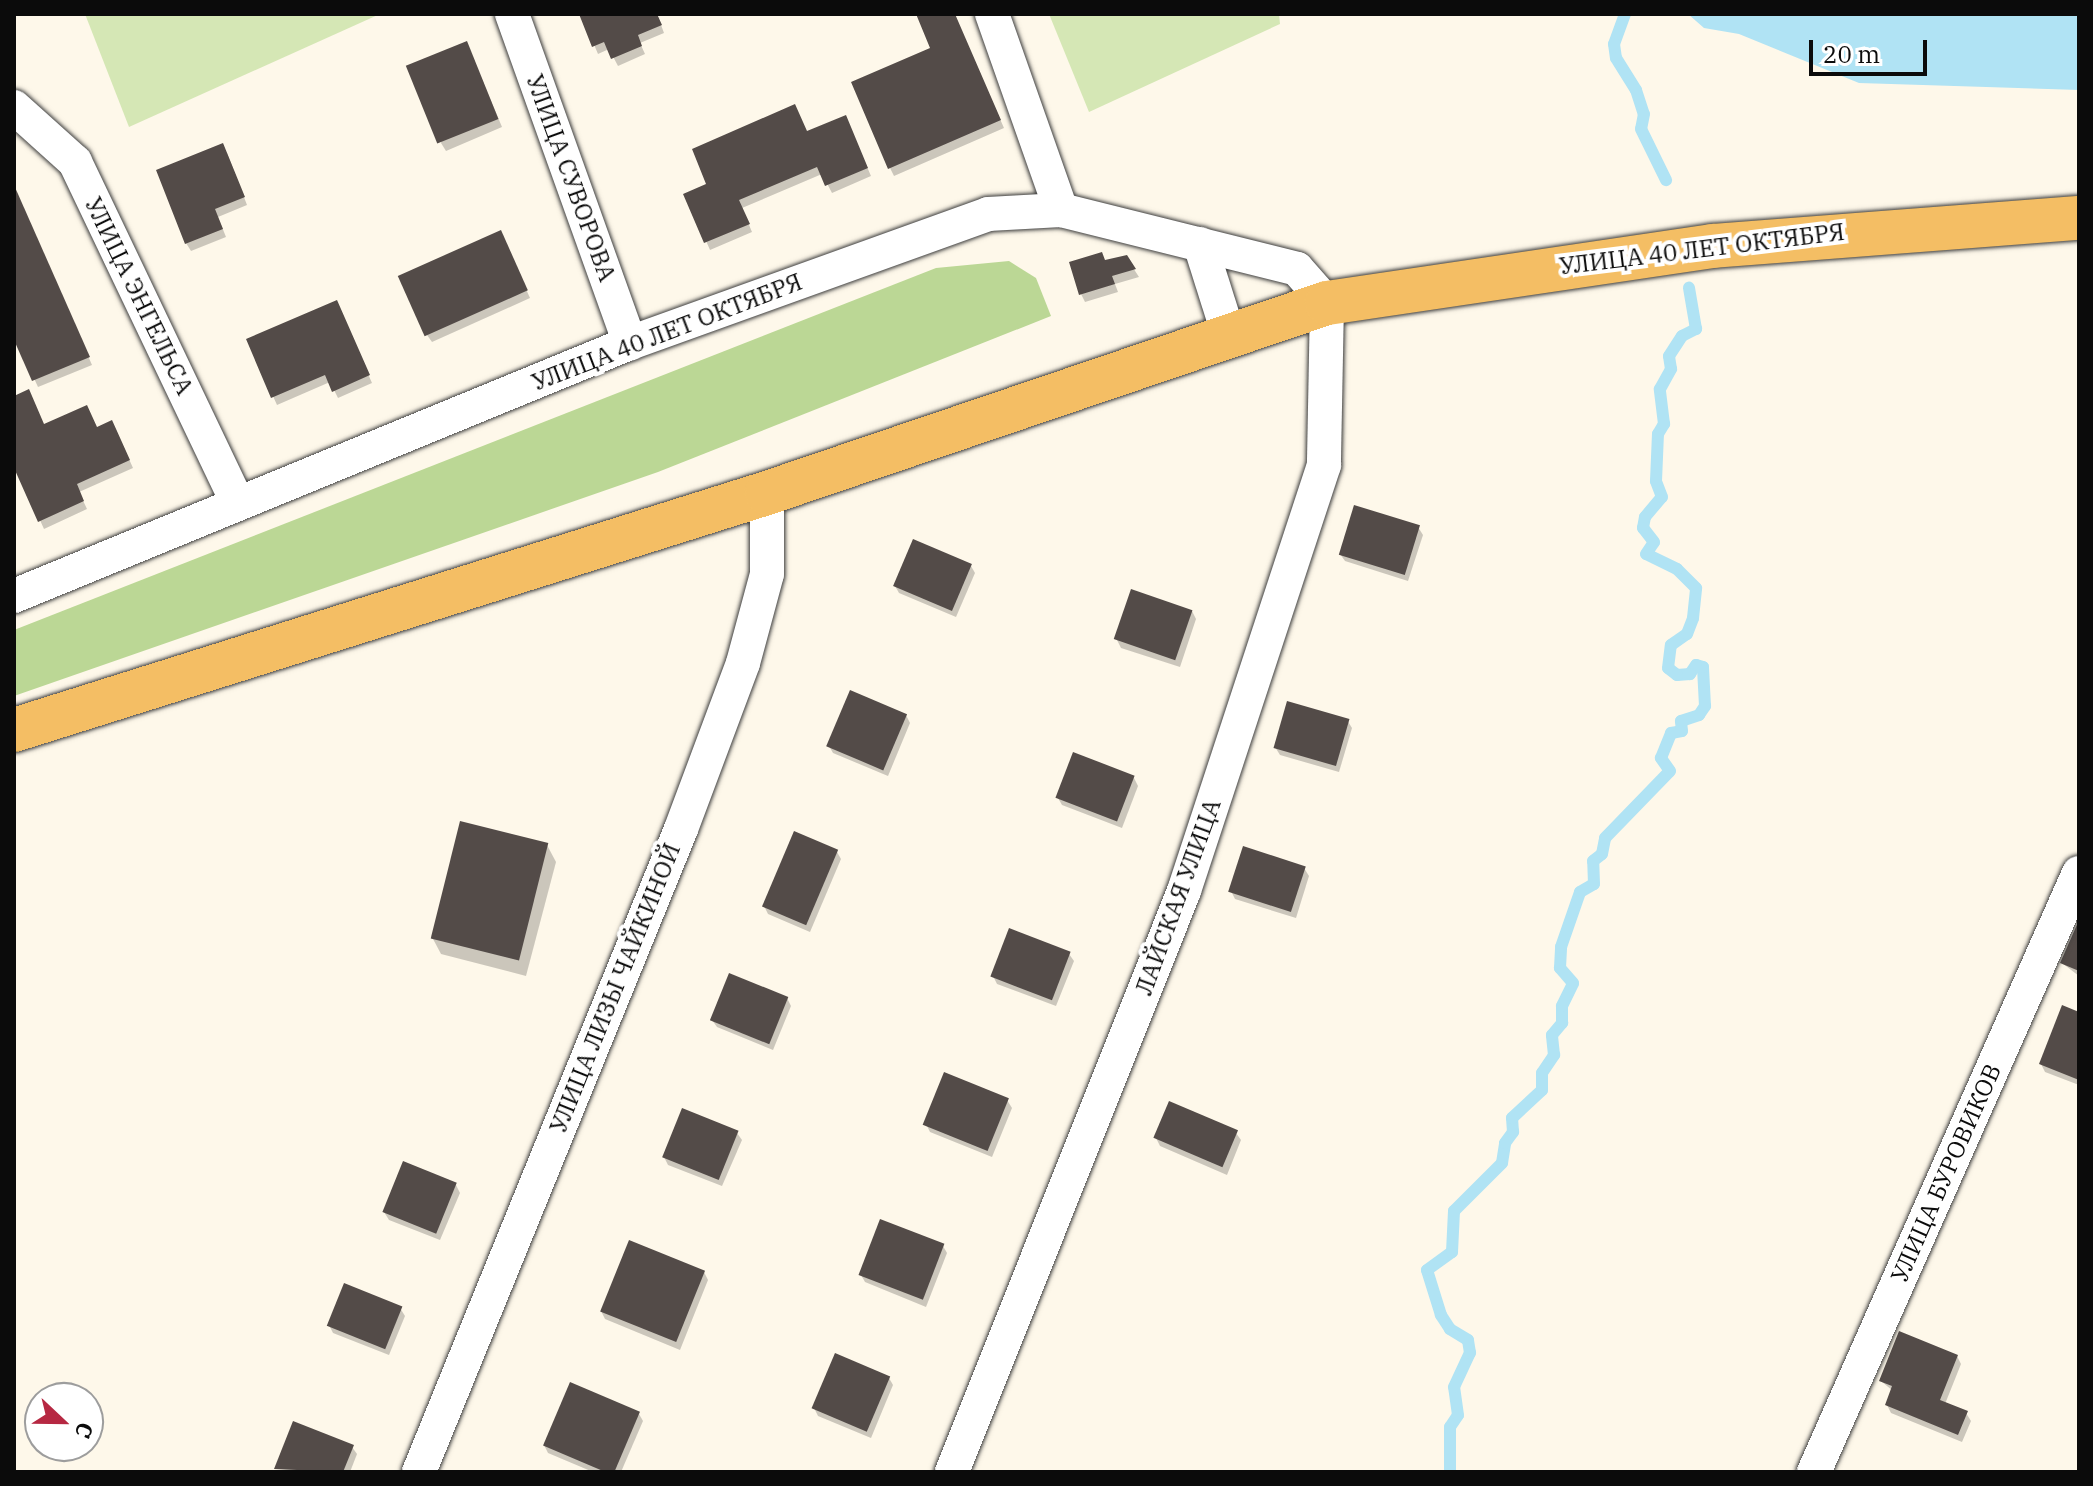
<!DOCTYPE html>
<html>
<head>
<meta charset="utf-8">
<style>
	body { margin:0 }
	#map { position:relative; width:2093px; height:1486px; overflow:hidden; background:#fef8ea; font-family:"IBM Plex Serif",serif }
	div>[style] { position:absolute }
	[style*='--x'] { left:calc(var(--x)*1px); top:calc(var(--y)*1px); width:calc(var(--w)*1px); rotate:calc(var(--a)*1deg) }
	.green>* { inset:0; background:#d5e7b5 }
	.forest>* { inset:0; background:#bbd795 }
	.water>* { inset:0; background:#b0e3f4 }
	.shadow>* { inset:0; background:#0003 }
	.stream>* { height:12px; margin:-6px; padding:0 6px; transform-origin:6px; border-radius:6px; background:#b0e3f4 }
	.building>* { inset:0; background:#534b48; transform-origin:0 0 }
	.roads { filter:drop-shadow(0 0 2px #3e3e3e) drop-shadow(0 0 2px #3e3e3e) }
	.minor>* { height:34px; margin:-17px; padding:0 17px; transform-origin:17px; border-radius:17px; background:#fff }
	.primary>* { height:44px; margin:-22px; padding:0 22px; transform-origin:22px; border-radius:22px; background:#f4be64 }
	span { translate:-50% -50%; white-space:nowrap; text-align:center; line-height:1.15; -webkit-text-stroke:8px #fff; paint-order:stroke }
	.street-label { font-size:24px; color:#0b0b0b }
	.frame { position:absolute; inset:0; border:16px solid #0b0b0b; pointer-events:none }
	.north { position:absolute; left:24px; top:1382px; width:80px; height:80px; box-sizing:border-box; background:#fff; border:2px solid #9d9d9d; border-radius:50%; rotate:112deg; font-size:22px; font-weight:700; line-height:32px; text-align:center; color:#0b0b0b }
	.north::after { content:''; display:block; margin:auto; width:28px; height:36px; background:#b62842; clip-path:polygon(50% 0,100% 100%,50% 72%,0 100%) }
	.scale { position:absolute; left:1809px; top:40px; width:118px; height:36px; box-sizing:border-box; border:4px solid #0b0b0b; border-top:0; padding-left:10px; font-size:24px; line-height:28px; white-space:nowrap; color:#0b0b0b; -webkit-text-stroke:6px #fff; paint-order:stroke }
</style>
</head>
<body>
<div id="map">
	<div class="green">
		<div style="clip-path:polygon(85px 14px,380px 14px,129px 127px)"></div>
		<div style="clip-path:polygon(1049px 14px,1279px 14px,1280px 24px,1089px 112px)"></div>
	</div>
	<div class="forest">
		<div style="clip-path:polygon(1009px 261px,1036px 278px,1051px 316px,658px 472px,14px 696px,14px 630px,936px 268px)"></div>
	</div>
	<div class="water">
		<div style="clip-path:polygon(1688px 14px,2079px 14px,2079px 90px,1859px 83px,1739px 34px,1704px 28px)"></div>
	</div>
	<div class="shadow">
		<div style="clip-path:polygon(581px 14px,657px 14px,664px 33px,640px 43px,645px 54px,618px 66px,609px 49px,598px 54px)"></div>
		<div style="clip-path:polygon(918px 14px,954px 14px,1004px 128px,894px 176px,890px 168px,933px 49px)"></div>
		<div style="clip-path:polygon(470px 51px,502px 127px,446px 151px,441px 143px)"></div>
		<div style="clip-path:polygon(849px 125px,871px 176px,832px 193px,822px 174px,742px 208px,752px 232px,710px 250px,686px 195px,807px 134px)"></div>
		<div style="clip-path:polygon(227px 153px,247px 205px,218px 217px,226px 237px,191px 251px,186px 243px)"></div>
		<div style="clip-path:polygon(14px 187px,92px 365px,38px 387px,14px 335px)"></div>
		<div style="clip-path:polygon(504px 240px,530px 298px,432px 342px,427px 335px)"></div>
		<div style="clip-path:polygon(1126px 257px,1139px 277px,1115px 284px,1118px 292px,1085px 302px,1081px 294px,1106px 262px)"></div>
		<div style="clip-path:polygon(340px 310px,372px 383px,338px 398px,330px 382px,277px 405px,248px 341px)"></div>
		<div style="clip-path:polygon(14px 398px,44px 426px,116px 430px,133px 468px,79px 492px,87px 509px,44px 529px,14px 463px)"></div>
		<div style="clip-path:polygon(1418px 527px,1423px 535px,1408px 581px,1345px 561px,1340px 554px)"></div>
		<div style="clip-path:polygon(971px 566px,975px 573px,956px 617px,899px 593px,895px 586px)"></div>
		<div style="clip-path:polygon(1192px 611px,1196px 619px,1180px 667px,1121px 648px,1117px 640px)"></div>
		<div style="clip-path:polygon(906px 715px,910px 723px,888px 776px,833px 753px,829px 746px)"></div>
		<div style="clip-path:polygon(1347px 720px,1352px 728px,1339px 772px,1280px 755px,1275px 747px)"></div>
		<div style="clip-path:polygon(1134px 778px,1138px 786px,1122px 828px,1062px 805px,1058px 798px)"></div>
		<div style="clip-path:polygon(547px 845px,556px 862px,526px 976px,441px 954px,432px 937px)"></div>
		<div style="clip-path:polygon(837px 852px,841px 859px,810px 932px,768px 914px,764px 906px)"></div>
		<div style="clip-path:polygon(1304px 868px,1309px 876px,1296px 918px,1235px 899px,1231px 891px)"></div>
		<div style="clip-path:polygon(2079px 925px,2079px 976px,2062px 963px)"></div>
		<div style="clip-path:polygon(1069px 954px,1074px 961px,1056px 1006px,997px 984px,993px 976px)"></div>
		<div style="clip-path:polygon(787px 998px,791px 1006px,773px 1050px,717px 1027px,712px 1020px)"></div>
		<div style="clip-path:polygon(2079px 1014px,2079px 1085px,2045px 1072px,2041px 1064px)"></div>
		<div style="clip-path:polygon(1007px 1100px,1012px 1108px,992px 1157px,930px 1132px,926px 1124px)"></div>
		<div style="clip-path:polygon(737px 1133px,742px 1140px,722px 1186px,668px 1165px,664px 1157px)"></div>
		<div style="clip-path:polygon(1236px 1133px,1241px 1140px,1227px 1175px,1160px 1146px,1156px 1138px)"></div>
		<div style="clip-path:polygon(456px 1185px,460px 1193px,440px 1240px,389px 1220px,384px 1212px)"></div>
		<div style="clip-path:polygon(943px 1246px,947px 1253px,926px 1307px,865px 1282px,861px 1275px)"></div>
		<div style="clip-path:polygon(704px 1272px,708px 1280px,680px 1350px,605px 1319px,601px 1311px)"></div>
		<div style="clip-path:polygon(400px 1308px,405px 1316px,389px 1355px,333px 1333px,329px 1325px)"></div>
		<div style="clip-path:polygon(1957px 1356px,1961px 1364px,1945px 1404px,1966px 1413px,1971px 1421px,1962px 1442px,1891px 1413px,1887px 1405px,1893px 1391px,1881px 1381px)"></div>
		<div style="clip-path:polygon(889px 1378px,893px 1385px,871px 1438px,818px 1416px,814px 1408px)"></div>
		<div style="clip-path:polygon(639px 1414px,643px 1421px,621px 1472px,593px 1472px,548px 1453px,544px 1445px)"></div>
		<div style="clip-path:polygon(352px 1447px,357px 1454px,350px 1472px,276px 1469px)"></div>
	</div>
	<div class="stream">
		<div style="--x:1625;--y:14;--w:32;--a:110"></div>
		<div style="--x:1614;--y:44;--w:14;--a:82"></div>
		<div style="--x:1616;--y:58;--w:38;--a:58"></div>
		<div style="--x:1636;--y:90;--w:25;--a:72"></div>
		<div style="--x:1644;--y:114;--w:15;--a:101"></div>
		<div style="--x:1641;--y:129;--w:57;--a:63.9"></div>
		<div style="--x:1450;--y:1472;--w:45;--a:-90"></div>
		<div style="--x:1450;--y:1427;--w:14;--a:-56"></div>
		<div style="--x:1458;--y:1415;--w:28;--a:-98"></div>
		<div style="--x:1454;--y:1387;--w:38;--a:-65"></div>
		<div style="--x:1470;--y:1353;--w:13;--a:-99"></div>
		<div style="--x:1468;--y:1340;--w:21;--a:-149"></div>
		<div style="--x:1450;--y:1329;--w:17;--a:-123"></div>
		<div style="--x:1441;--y:1315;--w:47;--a:-107.3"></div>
		<div style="--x:1427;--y:1270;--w:31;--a:-36"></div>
		<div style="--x:1452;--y:1252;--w:41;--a:-87.2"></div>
		<div style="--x:1454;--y:1211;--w:68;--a:-45"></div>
		<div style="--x:1502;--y:1163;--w:20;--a:-81"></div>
		<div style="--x:1505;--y:1143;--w:14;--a:-54"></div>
		<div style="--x:1513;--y:1132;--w:14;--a:-94"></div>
		<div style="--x:1512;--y:1118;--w:41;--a:-43"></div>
		<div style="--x:1542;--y:1090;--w:17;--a:-90"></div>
		<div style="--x:1542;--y:1073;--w:22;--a:-56"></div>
		<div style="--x:1554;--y:1055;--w:20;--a:-96"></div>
		<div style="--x:1552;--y:1035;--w:16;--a:-50"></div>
		<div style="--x:1562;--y:1023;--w:17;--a:-90"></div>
		<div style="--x:1562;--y:1006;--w:25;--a:-64"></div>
		<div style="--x:1573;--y:983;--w:20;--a:-131"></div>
		<div style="--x:1560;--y:968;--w:21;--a:-87"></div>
		<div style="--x:1561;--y:947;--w:58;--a:-70.9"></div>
		<div style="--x:1580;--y:892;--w:16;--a:-30"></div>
		<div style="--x:1594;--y:884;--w:23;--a:-92"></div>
		<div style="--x:1593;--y:861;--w:11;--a:-38"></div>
		<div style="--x:1602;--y:854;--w:16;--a:-79"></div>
		<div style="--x:1605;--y:838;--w:93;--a:-45.9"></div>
		<div style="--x:1670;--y:771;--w:16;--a:-125"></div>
		<div style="--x:1661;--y:758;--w:27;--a:-68"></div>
		<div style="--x:1671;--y:733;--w:11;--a:-10"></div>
		<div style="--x:1682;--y:731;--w:10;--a:-96"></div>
		<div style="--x:1681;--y:721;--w:19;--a:-18"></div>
		<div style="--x:1699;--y:715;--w:11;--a:-56"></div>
		<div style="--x:1705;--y:706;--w:39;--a:-93"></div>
		<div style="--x:1703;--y:667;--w:7;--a:-164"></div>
		<div style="--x:1696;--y:665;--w:11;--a:124"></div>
		<div style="--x:1690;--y:674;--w:13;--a:176"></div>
		<div style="--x:1677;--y:675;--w:11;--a:-142"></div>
		<div style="--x:1668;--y:668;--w:23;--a:-83"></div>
		<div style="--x:1671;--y:645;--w:19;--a:-35"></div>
		<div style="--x:1687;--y:634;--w:17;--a:-69"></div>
		<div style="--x:1693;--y:618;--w:30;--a:-84"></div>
		<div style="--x:1696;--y:588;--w:27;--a:-135"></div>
		<div style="--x:1677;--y:569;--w:34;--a:-154"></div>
		<div style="--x:1646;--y:554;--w:14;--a:-56"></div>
		<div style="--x:1654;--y:542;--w:18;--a:-128"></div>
		<div style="--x:1643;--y:528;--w:11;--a:-80"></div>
		<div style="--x:1645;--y:517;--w:26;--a:-50"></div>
		<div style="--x:1662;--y:497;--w:17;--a:-111"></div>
		<div style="--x:1656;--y:481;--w:47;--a:-87.6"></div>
		<div style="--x:1658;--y:434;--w:12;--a:-59"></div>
		<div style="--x:1664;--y:424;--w:35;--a:-97"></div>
		<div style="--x:1660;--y:389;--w:23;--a:-61"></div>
		<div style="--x:1671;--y:369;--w:13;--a:-99"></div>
		<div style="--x:1669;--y:356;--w:24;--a:-57"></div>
		<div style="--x:1682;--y:336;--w:16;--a:-27"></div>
		<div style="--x:1696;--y:329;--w:42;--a:-99.7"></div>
	</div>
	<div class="building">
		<div style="clip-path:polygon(579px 14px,657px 14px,662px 25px,638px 35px,642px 46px,611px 59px,604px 42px,592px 47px)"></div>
		<div style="clip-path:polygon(916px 14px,955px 14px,1001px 120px,888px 169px,851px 82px,930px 48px)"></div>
		<div style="left:467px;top:41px;width:84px;height:66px;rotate:68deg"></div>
		<div style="clip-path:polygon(795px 104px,807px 131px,846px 115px,868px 168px,825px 186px,817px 167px,739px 200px,750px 224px,704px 243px,683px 194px,706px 184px,692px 149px)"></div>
		<div style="clip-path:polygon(223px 143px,245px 197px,215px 209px,223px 229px,185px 244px,156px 170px)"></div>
		<div style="clip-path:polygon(14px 185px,90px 357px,32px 381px,14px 340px)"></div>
		<div style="left:501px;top:230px;width:66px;height:113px;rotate:66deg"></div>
		<div style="clip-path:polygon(1102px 252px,1105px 260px,1127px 255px,1136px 269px,1112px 276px,1115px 284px,1079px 295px,1069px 262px)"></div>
		<div style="clip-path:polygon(337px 300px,370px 375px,332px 392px,325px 375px,271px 398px,246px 339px)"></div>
		<div style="clip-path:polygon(29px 389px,44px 424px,87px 405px,97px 427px,112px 420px,130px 460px,77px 484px,84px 501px,38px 522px,14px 468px,14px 396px)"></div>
		<div style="left:1354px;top:505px;width:69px;height:52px;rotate:17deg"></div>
		<div style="left:913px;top:539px;width:64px;height:51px;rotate:23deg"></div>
		<div style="left:1131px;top:589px;width:65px;height:53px;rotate:19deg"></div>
		<div style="left:850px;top:690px;width:62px;height:61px;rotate:23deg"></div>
		<div style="left:1287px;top:701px;width:65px;height:49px;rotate:16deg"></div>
		<div style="left:1073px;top:752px;width:66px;height:49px;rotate:21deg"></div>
		<div style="left:460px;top:821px;width:91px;height:121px;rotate:14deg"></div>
		<div style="left:794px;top:831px;width:48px;height:82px;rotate:23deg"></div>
		<div style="left:1243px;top:846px;width:66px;height:48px;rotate:18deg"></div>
		<div style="clip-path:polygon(2079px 920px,2079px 971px,2060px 963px)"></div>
		<div style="left:1009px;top:928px;width:66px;height:52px;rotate:21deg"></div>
		<div style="left:729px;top:973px;width:64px;height:51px;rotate:22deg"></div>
		<div style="clip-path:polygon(2062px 1005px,2079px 1012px,2079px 1080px,2039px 1064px)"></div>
		<div style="left:944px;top:1072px;width:70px;height:57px;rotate:22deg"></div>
		<div style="left:1169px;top:1101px;width:75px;height:40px;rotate:23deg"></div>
		<div style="left:682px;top:1108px;width:61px;height:53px;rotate:22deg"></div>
		<div style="left:403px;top:1161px;width:58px;height:55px;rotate:22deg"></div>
		<div style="left:880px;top:1219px;width:69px;height:60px;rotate:21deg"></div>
		<div style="left:629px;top:1240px;width:82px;height:77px;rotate:22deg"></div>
		<div style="left:344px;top:1283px;width:63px;height:46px;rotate:22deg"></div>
		<div style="clip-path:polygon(1899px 1331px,1958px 1355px,1940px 1400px,1968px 1411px,1958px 1435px,1885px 1405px,1892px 1386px,1879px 1381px)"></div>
		<div style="left:835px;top:1353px;width:60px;height:60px;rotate:23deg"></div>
		<div style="left:570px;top:1382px;width:76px;height:69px;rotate:23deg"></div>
		<div style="clip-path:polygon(293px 1421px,354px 1445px,343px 1472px,274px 1469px)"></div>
	</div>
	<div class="roads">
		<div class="minor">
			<div style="--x:512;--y:14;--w:350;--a:70.3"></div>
			<div style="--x:992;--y:14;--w:208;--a:70.6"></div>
			<div style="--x:14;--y:107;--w:82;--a:42"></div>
			<div style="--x:75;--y:162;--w:378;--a:64.5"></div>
			<div style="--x:1200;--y:244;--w:93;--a:72.5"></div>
			<div style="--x:14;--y:596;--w:666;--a:-22.33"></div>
			<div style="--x:630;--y:343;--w:381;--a:-19.8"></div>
			<div style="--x:988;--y:214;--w:73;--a:-3.1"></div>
			<div style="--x:1061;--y:210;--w:243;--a:14"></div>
			<div style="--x:1297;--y:269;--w:45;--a:48.6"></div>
			<div style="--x:1327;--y:303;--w:162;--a:91.1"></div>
			<div style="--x:1324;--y:465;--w:448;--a:108.2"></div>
			<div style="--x:1184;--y:891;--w:626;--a:111.77"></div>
			<div style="--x:419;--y:1472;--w:694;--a:-67.83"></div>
			<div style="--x:681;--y:829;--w:177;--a:-69.5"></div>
			<div style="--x:743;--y:663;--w:92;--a:-74.9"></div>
			<div style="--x:767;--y:574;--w:81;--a:-90"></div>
			<div style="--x:1814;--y:1472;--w:655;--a:-66.14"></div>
		</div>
		<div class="primary">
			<div style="--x:14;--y:730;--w:789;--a:-17.47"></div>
			<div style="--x:767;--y:493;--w:591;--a:-18.74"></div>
			<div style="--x:1327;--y:303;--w:390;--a:-8.4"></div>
			<div style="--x:1713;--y:246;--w:367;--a:-4.4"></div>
		</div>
	</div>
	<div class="street-label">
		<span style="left:571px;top:178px;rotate:70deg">УЛИЦА СУВОРОВА</span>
		<span style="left:1702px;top:249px;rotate:-7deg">УЛИЦА 40 ЛЕТ ОКТЯБРЯ</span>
		<span style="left:139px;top:296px;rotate:64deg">УЛИЦА ЭНГЕЛЬСА</span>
		<span style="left:667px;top:332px;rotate:-21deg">УЛИЦА 40 ЛЕТ ОКТЯБРЯ</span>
		<span style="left:1178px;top:897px;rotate:-70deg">ЛАЙСКАЯ УЛИЦА</span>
		<span style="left:615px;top:988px;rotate:-68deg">УЛИЦА ЛИЗЫ ЧАЙКИНОЙ</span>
		<span style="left:1946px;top:1173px;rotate:-66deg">УЛИЦА БУРОВИКОВ</span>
	</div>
	<div class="frame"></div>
	<div class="north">С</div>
	<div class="scale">20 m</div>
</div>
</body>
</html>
